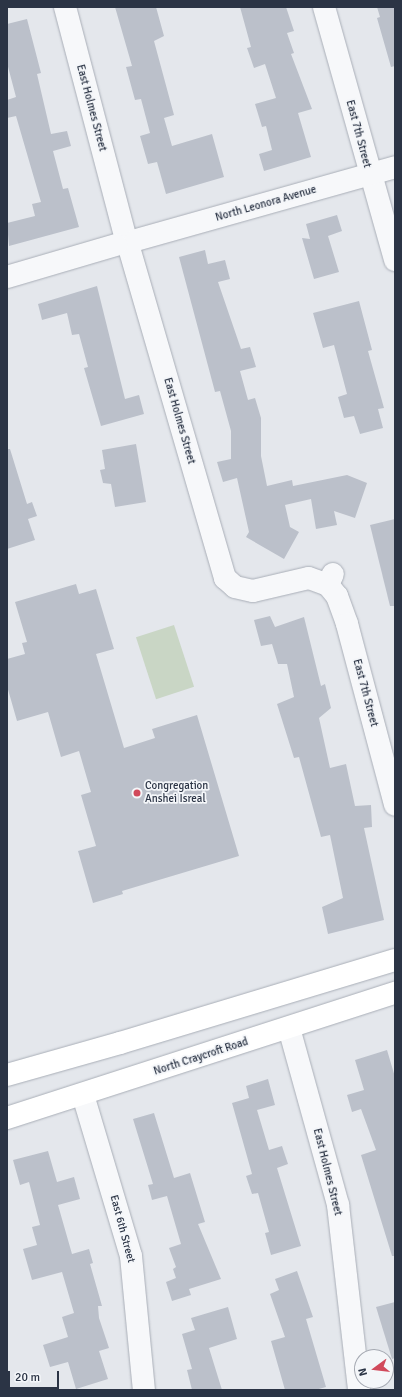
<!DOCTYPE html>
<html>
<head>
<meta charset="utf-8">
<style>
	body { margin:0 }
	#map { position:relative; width:402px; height:1397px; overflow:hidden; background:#e4e7ec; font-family:Signika,sans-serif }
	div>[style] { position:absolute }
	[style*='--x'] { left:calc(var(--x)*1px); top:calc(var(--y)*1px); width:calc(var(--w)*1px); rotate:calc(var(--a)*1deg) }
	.green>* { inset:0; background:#c9d6c5; transform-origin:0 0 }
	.building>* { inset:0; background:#bbc0ca }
	.roads { filter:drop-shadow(0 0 1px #a9aeb7) drop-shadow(0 0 1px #a9aeb7) }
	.minor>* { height:22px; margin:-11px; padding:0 11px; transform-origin:11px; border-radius:11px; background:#f7f8fa }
	.major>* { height:22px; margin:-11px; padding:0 11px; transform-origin:11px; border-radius:11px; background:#fff }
	.dots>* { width:11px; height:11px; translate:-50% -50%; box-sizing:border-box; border:2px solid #f4f6f9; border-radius:50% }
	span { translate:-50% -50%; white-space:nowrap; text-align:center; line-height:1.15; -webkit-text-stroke:3.5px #f4f6f9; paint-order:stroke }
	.street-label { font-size:11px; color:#2b3445 }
	.poi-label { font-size:11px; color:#2b3445 }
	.left { translate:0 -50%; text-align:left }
	.frame { position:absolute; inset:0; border:8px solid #2b3445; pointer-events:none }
	.north { position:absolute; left:354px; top:1349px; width:40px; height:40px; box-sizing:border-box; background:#f4f6f9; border:1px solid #a4a8b1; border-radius:50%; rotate:255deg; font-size:11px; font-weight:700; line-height:16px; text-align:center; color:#2b3445 }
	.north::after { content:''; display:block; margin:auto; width:14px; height:18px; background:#d1495b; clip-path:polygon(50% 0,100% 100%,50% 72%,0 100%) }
	.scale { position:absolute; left:8px; top:1371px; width:51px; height:18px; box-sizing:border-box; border:2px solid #2b3445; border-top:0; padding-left:5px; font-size:12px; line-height:14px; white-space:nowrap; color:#2b3445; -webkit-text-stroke:3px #f4f6f9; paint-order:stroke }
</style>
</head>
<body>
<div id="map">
	<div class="green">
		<div style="left:174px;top:625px;width:65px;height:40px;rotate:72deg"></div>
	</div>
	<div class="building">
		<div style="clip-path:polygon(115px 7px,156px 7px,164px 36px,154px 41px,174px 115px,164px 118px,172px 146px,212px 134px,224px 177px,166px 194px,157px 162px,148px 164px,140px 136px,150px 133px,141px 99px,135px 100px,126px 67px,132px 66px)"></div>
		<div style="clip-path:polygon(240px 7px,286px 7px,294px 31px,287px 33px,294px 53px,291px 54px,312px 109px,298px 113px,311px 157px,264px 171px,259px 154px,272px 150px,266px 126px,262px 127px,255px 104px,276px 98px,265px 64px,254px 68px,247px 48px,251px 47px)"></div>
		<div style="clip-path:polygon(377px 7px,395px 7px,395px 66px,391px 67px,377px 18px,380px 17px)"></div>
		<div style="clip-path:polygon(27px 19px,41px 73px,37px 74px,51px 134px,67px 131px,71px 146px,53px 151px,63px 189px,68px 188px,79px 227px,9px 246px,7px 223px,35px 216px,32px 204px,41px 202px,16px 116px,7px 118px,7px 100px,16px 97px,7px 63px,7px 24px)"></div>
		<div style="clip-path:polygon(337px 215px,342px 231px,328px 236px,339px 272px,314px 279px,302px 238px,310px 239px,306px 224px)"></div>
		<div style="clip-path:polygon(205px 250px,208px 264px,225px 260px,230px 279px,218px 282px,241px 349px,250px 347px,256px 367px,240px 371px,248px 400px,255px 398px,261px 418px,261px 456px,267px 486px,292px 480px,293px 486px,347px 475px,367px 483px,355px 518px,334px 511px,337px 525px,316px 529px,311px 499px,285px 505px,290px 527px,299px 532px,284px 559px,246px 537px,249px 532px,237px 478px,223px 482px,217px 462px,231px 459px,231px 431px,220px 391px,215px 392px,179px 257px)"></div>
		<div style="clip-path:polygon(97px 286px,125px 399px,139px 395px,144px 414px,101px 426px,84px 368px,88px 367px,79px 334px,72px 335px,67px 313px,42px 320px,38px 304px)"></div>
		<div style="clip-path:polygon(359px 301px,372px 350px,368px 351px,384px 408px,378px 409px,383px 428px,360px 434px,354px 416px,344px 418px,338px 397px,347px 394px,334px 345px,323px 348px,313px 313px)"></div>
		<div style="clip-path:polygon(136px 444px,146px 502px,115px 507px,111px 484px,103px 483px,100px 470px,105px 469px,102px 450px)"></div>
		<div style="clip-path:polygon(7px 449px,10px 449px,27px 504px,32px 502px,37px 516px,28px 519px,35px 540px,7px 549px)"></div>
		<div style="clip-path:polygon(395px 519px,395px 606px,390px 606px,370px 525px)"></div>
		<div style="clip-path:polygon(76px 584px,79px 594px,96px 589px,114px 649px,96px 654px,124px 748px,155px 738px,152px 729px,197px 715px,239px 856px,122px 891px,123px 894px,93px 903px,78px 851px,96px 846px,81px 795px,91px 792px,79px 751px,61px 757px,48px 712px,17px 721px,7px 686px,7px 659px,25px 654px,22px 643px,27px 642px,15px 602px)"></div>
		<div style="clip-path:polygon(270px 616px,275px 627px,304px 617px,321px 686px,325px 684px,331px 708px,319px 718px,330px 768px,346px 764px,355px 806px,371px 805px,372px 827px,364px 828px,384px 920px,328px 934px,322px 907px,343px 898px,330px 835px,321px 837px,299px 757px,294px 758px,277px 704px,294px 697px,287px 664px,278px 664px,272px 644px,261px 646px,254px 620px)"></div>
		<div style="clip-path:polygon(387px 1050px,395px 1077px,395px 1256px,392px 1256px,361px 1155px,376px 1150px,361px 1109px,352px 1112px,347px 1095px,364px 1090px,355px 1060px)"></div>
		<div style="clip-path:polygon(268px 1079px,275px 1105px,257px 1110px,269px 1150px,282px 1146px,288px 1164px,277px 1168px,301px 1246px,271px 1255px,265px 1233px,269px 1232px,258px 1193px,252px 1194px,246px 1176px,252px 1174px,232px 1103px,249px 1098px,246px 1086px)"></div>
		<div style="clip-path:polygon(154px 1113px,174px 1178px,190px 1173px,205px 1222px,198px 1224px,221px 1279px,189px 1289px,191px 1295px,172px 1301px,166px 1282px,176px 1278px,173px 1269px,176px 1267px,169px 1248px,181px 1244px,167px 1196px,152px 1200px,148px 1185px,153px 1184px,133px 1119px)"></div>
		<div style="clip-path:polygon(48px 1151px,57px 1182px,74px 1177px,80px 1199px,58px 1205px,72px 1254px,89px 1249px,93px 1263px,90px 1264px,102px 1306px,98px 1306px,99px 1318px,109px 1348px,99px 1351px,108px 1379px,76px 1389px,68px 1362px,50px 1367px,43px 1345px,68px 1337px,62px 1317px,74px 1313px,62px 1272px,32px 1280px,23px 1249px,37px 1245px,32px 1227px,40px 1225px,29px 1182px,20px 1185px,13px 1160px)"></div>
		<div style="clip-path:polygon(297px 1271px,313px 1317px,306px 1319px,326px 1387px,315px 1390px,285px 1390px,271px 1341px,285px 1337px,270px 1294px,279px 1290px,275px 1279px)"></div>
		<div style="clip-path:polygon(395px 1302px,395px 1358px,392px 1359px,376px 1307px)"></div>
		<div style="clip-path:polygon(228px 1307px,237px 1339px,209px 1348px,222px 1390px,192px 1390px,187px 1370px,192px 1369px,182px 1334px,195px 1330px,191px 1318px)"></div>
	</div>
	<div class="roads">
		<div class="minor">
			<div style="--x:65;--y:7;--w:233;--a:75.3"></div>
			<div style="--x:324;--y:7;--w:263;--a:74.3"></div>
			<div style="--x:136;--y:240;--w:269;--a:-15.7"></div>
			<div style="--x:130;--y:251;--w:341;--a:73.8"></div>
			<div style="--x:225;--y:578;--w:13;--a:42"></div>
			<div style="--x:235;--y:587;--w:18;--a:13"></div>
			<div style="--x:253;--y:591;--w:57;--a:-13.1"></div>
			<div style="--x:309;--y:578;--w:20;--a:20"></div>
			<div style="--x:328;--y:585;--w:12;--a:-66"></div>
			<div style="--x:7;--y:277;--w:114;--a:-16.4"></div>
			<div style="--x:328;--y:585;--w:14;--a:51"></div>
			<div style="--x:337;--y:596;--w:30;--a:70"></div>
			<div style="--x:347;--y:624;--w:187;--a:75.1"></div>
			<div style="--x:289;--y:1028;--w:184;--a:74.5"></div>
			<div style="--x:338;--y:1205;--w:186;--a:83.5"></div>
			<div style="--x:83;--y:1095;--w:168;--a:73.4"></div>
			<div style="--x:131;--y:1256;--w:135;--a:84.5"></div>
		</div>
		<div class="major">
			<div style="--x:7;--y:1075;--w:117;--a:-15.8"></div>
			<div style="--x:120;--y:1043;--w:287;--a:-16.8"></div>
			<div style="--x:7;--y:1118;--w:408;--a:-17.9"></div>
		</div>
	</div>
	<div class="dots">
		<div style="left:137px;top:793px;background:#d1495b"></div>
	</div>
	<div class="street-label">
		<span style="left:91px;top:108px;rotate:75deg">East Holmes Street</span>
		<span style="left:358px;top:134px;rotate:75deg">East 7th Street</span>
		<span style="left:266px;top:204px;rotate:-16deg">North Leonora Avenue</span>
		<span style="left:179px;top:421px;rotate:74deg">East Holmes Street</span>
		<span style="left:365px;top:693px;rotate:75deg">East 7th Street</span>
		<span style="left:201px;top:1057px;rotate:-18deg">North Craycroft Road</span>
		<span style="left:327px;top:1172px;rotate:76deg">East Holmes Street</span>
		<span style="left:122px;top:1229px;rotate:75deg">East 6th Street</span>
	</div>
	<div class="poi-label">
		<span class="left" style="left:145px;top:793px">Congregation<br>Anshei Isreal</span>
	</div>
	<div class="frame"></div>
	<div class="north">N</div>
	<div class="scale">20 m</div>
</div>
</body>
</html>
